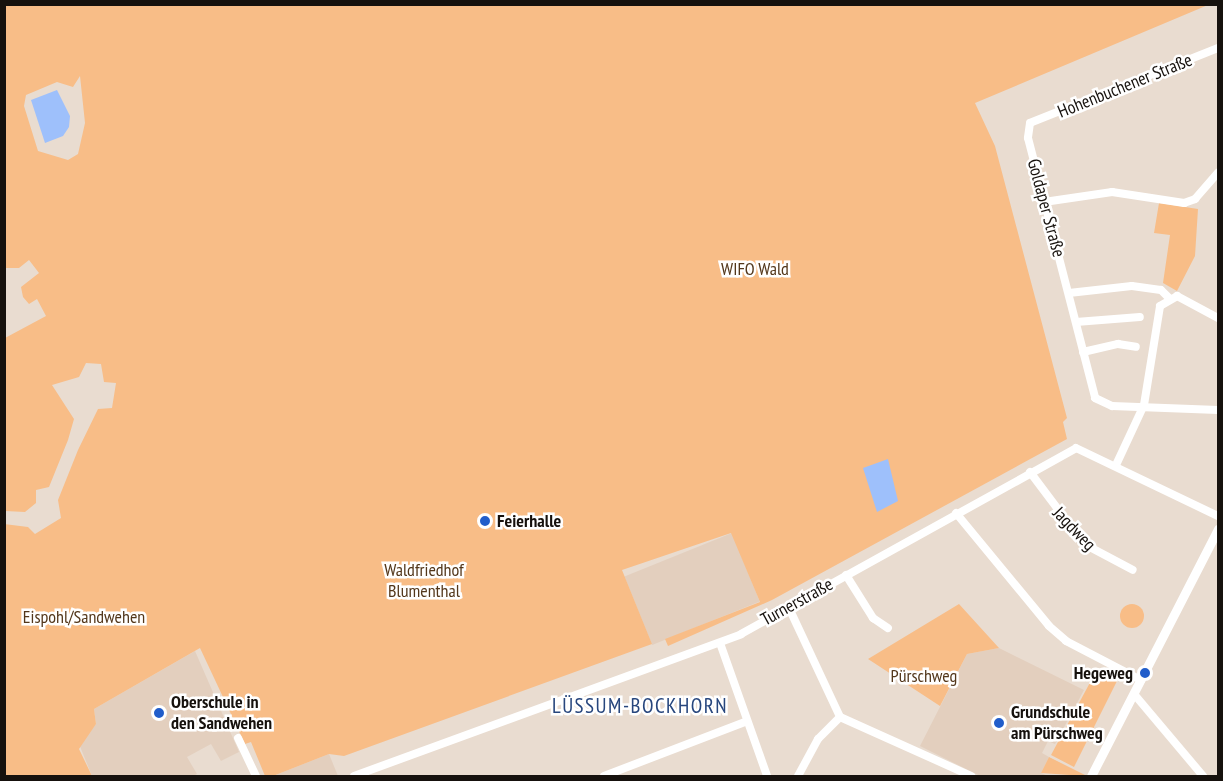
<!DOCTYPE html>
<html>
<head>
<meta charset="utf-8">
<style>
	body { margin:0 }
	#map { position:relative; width:1223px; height:781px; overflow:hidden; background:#e9dcd0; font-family:"PT Sans Narrow",sans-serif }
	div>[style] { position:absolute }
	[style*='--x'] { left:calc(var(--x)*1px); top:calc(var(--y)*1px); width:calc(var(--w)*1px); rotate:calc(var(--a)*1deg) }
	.built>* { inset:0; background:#e3cfbe; transform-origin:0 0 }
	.green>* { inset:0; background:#f8bd87 }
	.round { border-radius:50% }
	.water>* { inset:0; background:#9ec0fb }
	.minor>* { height:8px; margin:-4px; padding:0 4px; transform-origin:4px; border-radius:4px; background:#fff }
	.major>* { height:9px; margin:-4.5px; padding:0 4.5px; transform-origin:4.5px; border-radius:4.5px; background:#fff }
	.dots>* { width:16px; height:16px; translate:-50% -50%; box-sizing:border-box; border:3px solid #fff; border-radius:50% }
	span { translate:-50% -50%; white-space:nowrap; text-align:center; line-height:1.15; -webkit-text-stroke:5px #fff; paint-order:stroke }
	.street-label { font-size:18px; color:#16110d }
	.park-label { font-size:18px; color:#53371b }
	.poi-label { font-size:18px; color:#16110d; font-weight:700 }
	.left { translate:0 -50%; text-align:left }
	.right { translate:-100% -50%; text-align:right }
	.quarter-label { font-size:21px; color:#27467d; letter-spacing:1.5px }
	.frame { position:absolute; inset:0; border:6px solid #16110d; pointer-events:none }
</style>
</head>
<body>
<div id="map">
	<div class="built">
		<div style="left:732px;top:533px;width:74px;height:116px;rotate:68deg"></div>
		<div style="clip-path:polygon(999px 648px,1084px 690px,1055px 744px,1048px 741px,1042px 753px,1049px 757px,1041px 773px,1048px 776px,980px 776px,920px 746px,967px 654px)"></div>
		<div style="clip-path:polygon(195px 651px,239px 752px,221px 761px,211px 744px,187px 757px,197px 774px,193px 776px,92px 776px,79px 744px,96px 724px,94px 709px)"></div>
		<div style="clip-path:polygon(329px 754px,338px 776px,273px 776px)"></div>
	</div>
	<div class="green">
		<div style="clip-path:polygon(evenodd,5px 5px,1208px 5px,975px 103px,995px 146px,1067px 418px,1063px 422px,1067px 439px,772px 600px,668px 646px,665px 639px,760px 602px,731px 533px,622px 570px,652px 644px,344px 756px,329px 754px,273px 776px,265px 776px,251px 742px,245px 744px,200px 648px,94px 709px,96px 724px,79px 749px,92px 776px,5px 776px,4px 524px,28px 527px,35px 534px,61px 518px,58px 500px,78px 450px,98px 409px,112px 408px,116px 383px,104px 382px,101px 364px,86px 363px,79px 377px,52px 385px,74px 419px,68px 440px,49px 487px,36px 490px,36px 503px,25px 512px,5px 511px,5px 338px,46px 316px,37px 299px,29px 304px,23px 297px,21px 287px,39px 273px,29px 260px,19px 268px,5px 268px,5px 5px,80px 76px,85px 123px,78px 154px,68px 160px,38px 151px,24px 106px,26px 95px,57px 82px,73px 87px,80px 76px)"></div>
		<div style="clip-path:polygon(1159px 203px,1198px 209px,1195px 256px,1177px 291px,1163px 283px,1170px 235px,1154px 233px)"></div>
		<div class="round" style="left:1120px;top:604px;width:24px;height:24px"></div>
		<div style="clip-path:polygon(959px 604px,999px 648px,967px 654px,940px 706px,868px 659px)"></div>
		<div style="clip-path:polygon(1106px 671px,1119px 677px,1074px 767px,1051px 755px,1093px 677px,1101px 681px)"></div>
		<div style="clip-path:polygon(1049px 757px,1085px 775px,1084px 776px,1041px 773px)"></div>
	</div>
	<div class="water">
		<div style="clip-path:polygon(57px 90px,70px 116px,69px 127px,63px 136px,45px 143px,31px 100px)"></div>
		<div style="clip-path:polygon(888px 459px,898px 501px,877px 512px,863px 468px)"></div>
	</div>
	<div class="minor">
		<div style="--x:1218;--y:48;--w:202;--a:158.3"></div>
		<div style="--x:1030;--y:123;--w:15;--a:98"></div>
		<div style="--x:1028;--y:138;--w:268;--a:75.5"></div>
		<div style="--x:1095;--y:398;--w:19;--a:25"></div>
		<div style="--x:1112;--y:406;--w:106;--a:2.2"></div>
		<div style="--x:1044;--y:202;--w:69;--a:-8.4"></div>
		<div style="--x:1112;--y:192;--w:73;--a:8.7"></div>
		<div style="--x:1184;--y:203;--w:12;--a:-20"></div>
		<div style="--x:1195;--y:199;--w:35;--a:-49"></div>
		<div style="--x:1069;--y:293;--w:63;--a:-6.3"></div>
		<div style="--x:1132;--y:286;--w:29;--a:8"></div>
		<div style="--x:1161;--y:290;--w:13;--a:45"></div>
		<div style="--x:1076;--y:322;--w:64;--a:-4.5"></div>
		<div style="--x:1083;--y:352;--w:36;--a:-13"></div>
		<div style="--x:1118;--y:344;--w:18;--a:9"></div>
		<div style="--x:1116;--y:465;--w:66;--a:-65"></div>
		<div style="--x:1144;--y:405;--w:100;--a:-80.8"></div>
		<div style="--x:1160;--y:306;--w:20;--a:-30"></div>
		<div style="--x:1177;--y:296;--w:47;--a:28.2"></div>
		<div style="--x:1030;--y:472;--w:90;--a:53.1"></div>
		<div style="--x:1084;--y:544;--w:55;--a:28"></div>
		<div style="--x:956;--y:513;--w:146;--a:50.5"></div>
		<div style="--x:1049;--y:626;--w:23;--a:41"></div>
		<div style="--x:1066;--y:641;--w:85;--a:27.5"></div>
		<div style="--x:846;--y:575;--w:51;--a:57.9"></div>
		<div style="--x:873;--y:618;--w:18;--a:34"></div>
		<div style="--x:789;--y:608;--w:120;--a:64.9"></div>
		<div style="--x:840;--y:717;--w:144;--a:24.2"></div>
		<div style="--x:720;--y:643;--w:141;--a:70.5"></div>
		<div style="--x:1134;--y:694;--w:107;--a:49.9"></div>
		<div style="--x:238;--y:738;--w:42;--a:64.7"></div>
		<div style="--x:354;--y:776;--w:412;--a:-20.1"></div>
		<div style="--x:741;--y:634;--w:383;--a:-29"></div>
		<div style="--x:1076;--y:448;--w:157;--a:25.6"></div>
		<div style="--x:604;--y:776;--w:153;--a:-21"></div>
		<div style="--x:798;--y:776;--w:42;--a:-61.6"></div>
		<div style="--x:818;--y:739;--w:31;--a:-45"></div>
	</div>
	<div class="major">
		<div style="--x:1091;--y:776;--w:278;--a:-62.8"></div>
	</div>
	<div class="dots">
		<div style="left:485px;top:521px;background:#215dca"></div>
		<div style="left:1145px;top:673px;background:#215dca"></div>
		<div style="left:159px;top:713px;background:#215dca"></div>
		<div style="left:999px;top:723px;background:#215dca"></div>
	</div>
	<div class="street-label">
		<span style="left:1125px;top:86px;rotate:-22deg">Hohenbuchener Straße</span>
		<span style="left:1046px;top:208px;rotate:75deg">Goldaper Straße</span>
		<span style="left:1074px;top:529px;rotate:46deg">Jagdweg</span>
		<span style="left:797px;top:602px;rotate:-29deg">Turnerstraße</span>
	</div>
	<div class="park-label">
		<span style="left:755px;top:269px">WIFO Wald</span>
		<span style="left:424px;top:581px">Waldfriedhof<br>Blumenthal</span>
		<span style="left:84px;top:617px">Eispohl/Sandwehen</span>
		<span style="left:924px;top:676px">Pürschweg</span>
	</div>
	<div class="poi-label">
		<span class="left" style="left:497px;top:521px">Feierhalle</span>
		<span class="right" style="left:1133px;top:673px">Hegeweg</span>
		<span class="left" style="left:171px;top:713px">Oberschule in<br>den Sandwehen</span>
		<span class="left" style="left:1011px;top:723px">Grundschule<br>am Pürschweg</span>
	</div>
	<div class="quarter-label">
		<span style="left:640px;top:706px">LÜSSUM-BOCKHORN</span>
	</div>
	<div class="frame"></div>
</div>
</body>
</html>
